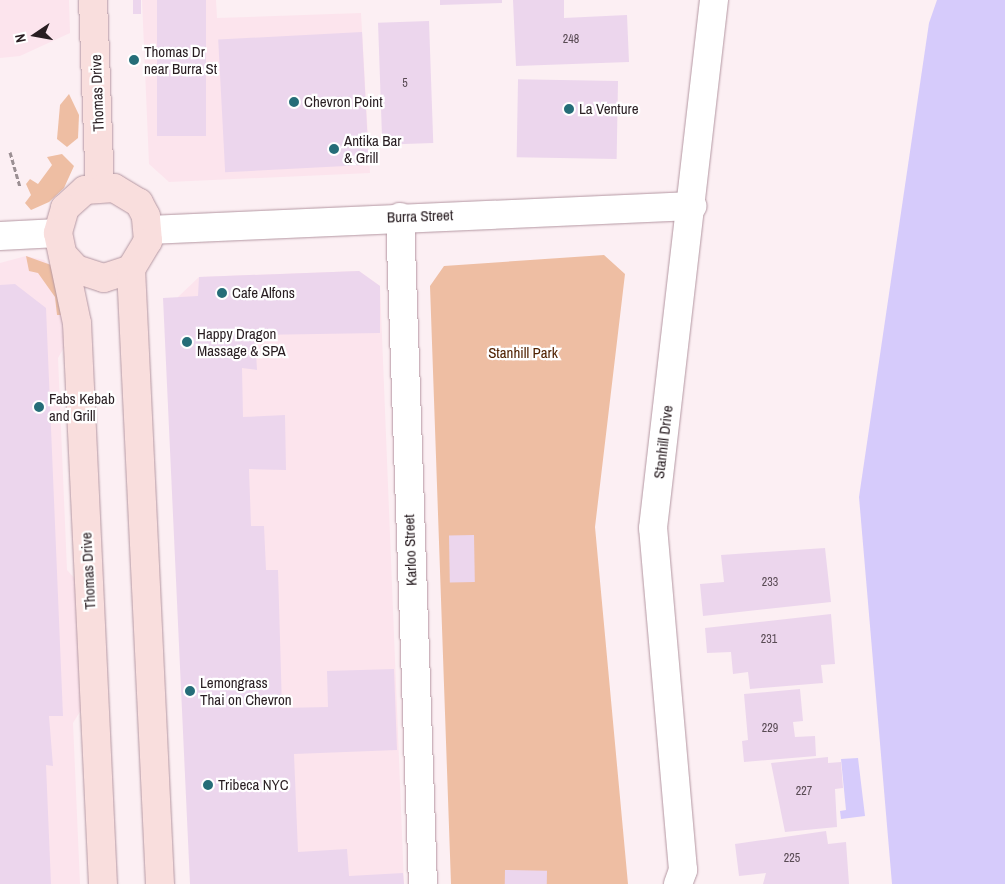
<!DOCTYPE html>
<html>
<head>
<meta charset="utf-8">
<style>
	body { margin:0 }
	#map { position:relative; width:1005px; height:884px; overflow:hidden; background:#fceff3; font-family:"Archivo Narrow",sans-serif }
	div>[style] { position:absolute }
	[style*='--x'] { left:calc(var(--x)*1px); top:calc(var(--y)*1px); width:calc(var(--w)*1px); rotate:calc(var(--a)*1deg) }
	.built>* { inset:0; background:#fce4ed }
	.green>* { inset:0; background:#eebea3 }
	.water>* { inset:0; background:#d6cbfb }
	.building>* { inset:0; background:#ecd6ed; transform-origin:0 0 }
	.path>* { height:3px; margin-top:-1.5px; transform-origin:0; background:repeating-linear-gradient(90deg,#9b8f93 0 5px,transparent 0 7.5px) }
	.roads { filter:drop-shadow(0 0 1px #b497a2) drop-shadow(0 0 1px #b497a2) }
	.minor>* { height:28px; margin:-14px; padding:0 14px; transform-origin:14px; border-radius:14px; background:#fff }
	.secondary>* { height:28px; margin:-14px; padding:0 14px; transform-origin:14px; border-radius:14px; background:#f9dedd }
	.dots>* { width:14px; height:14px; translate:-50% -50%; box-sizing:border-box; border:2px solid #fff; border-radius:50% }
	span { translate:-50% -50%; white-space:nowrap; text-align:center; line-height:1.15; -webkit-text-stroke:4.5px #fff; paint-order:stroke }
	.number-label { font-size:12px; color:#594b54 }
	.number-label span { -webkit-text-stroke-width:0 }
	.poi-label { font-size:15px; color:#281d21 }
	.left { translate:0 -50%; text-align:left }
	.street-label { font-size:15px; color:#281d21 }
	.park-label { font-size:15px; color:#502100 }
	.north { position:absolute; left:10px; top:10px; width:50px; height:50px; -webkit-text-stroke:4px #fff; paint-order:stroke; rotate:258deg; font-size:14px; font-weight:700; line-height:20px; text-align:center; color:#281d21 }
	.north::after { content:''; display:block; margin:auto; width:18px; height:22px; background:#281d21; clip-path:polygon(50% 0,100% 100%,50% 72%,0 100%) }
</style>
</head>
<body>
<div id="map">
	<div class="built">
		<div style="clip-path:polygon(0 0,69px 0,70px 33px,20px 56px,0 58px)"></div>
		<div style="clip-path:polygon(142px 0,216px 0,217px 18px,361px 13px,370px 173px,169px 182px,149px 164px)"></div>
		<div style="clip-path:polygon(26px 256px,44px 260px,58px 272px,66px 344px,58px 358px,67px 570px,79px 583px,81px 710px,73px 723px,80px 884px,0 884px,0 263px)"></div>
		<div style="clip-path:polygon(359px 271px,380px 286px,404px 884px,202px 884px,178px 297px,199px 277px)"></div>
	</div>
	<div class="green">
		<div style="clip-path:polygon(69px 94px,79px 115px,78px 138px,67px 147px,57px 139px,60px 105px)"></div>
		<div style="clip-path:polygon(62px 154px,74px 166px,64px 188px,49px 202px,31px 210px,25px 203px,31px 195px,26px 184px,30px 179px,38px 184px,52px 165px,47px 157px)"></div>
		<div style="clip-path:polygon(604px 255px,625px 274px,595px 527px,628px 884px,451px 884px,430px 286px,444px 266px)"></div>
		<div style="clip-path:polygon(26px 256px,51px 265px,67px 315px,57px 315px,55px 297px,38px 273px,29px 271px)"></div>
	</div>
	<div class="water">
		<div style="clip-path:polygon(937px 0,1005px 0,1005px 884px,892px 884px,859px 497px,929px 23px)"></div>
		<div style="clip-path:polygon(858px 758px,865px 816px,841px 819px,840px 811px,846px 810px,841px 759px)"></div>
	</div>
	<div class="building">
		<div style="left:133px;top:0;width:8px;height:14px"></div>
		<div style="left:157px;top:0;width:49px;height:136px"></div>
		<div style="clip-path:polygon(440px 0,502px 0,502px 3px,440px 5px)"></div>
		<div style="clip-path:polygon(513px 0,564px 0,564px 18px,627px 15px,629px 62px,516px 66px)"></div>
		<div style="left:429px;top:21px;width:122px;height:51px;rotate:88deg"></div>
		<div style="left:362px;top:32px;width:133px;height:144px;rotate:87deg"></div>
		<div style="left:618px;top:81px;width:78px;height:100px;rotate:91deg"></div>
		<div style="clip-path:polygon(359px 271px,380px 286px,380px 333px,255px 335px,257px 370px,242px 368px,243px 417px,285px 415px,286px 470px,249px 469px,251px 526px,264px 526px,266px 570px,278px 570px,282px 708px,328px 707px,327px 671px,394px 669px,397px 750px,294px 754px,298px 852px,347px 849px,349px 876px,403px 873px,404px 884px,190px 884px,163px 298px,198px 296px,199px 277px)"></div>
		<div style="clip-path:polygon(15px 284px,46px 308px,63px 716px,49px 716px,53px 766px,46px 765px,51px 884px,0 884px,0 285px)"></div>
		<div style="left:474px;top:535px;width:47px;height:25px;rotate:89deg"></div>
		<div style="clip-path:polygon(825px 548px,831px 602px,703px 616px,700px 584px,724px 582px,721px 555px)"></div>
		<div style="clip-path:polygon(831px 614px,835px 664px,821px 665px,823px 683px,750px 689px,748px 672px,733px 674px,731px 652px,707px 653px,705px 628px)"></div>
		<div style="clip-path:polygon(800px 689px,803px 721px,793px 722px,795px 737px,815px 736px,816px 756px,744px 762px,742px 741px,748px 740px,744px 694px)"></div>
		<div style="clip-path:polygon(828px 757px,828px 763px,841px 762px,843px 788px,835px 789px,837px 827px,785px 832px,771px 763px)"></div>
		<div style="clip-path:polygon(826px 831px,828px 844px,846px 842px,849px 884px,763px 884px,766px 873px,739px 876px,735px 844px)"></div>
		<div style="left:505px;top:870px;width:42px;height:14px;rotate:1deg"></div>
	</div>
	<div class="path">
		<div style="--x:10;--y:152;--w:36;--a:74"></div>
	</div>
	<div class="roads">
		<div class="minor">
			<div style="--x:400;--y:217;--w:667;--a:88.03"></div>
			<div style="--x:149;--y:230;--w:544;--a:-2.53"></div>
			<div style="--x:0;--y:236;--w:58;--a:-3"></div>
			<div style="--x:678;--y:884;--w:15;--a:-70"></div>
			<div style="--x:683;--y:870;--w:343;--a:-95"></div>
			<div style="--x:653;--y:528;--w:532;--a:-83.41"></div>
		</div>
		<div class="secondary">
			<div style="--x:93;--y:0;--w:187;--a:87.9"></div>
			<div style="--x:66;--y:258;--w:15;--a:48"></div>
			<div style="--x:76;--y:269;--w:29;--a:18"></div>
			<div style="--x:104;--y:278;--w:28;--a:-18"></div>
			<div style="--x:131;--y:269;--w:33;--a:-59"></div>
			<div style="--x:148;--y:241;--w:25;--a:-95"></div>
			<div style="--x:146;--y:216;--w:15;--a:-118"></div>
			<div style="--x:139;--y:203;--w:29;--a:-149"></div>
			<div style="--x:114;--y:188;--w:29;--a:176"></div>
			<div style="--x:85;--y:190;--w:27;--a:138"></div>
			<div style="--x:65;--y:208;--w:26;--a:106"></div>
			<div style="--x:58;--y:233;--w:92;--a:78.1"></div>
			<div style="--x:77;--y:323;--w:562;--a:87.35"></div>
			<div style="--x:131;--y:269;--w:616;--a:87.3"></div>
		</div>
	</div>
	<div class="dots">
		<div style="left:134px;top:60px;background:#256d78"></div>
		<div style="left:294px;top:102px;background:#256d78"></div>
		<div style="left:569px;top:109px;background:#256d78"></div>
		<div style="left:334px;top:149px;background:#256d78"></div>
		<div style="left:222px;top:293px;background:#256d78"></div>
		<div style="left:187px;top:342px;background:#256d78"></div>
		<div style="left:39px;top:407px;background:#256d78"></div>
		<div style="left:190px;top:691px;background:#256d78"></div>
		<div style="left:208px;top:785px;background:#256d78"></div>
	</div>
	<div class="number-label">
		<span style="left:571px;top:40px">248</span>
		<span style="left:405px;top:84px">5</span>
		<span style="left:770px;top:583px">233</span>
		<span style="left:769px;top:640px">231</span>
		<span style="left:770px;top:729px">229</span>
		<span style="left:804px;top:792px">227</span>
		<span style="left:792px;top:859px">225</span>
	</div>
	<div class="poi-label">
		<span class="left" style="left:144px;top:60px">Thomas Dr<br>near Burra St</span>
		<span class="left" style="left:304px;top:102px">Chevron Point</span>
		<span class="left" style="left:579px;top:109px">La Venture</span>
		<span class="left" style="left:344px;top:149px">Antika Bar<br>&amp; Grill</span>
		<span class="left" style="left:232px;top:293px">Cafe Alfons</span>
		<span class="left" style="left:197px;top:342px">Happy Dragon<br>Massage &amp; SPA</span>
		<span class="left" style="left:49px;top:407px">Fabs Kebab<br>and Grill</span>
		<span class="left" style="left:200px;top:691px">Lemongrass<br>Thai on Chevron</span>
		<span class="left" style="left:218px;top:785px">Tribeca NYC</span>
	</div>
	<div class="street-label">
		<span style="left:97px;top:93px;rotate:-92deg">Thomas Drive</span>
		<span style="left:420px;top:216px;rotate:-2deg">Burra Street</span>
		<span style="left:663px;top:442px;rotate:-83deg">Stanhill Drive</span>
		<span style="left:410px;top:550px;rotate:-92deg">Karloo Street</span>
		<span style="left:88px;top:571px;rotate:-93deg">Thomas Drive</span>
	</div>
	<div class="park-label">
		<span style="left:523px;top:353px">Stanhill Park</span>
	</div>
	<div class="north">N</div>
</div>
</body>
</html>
